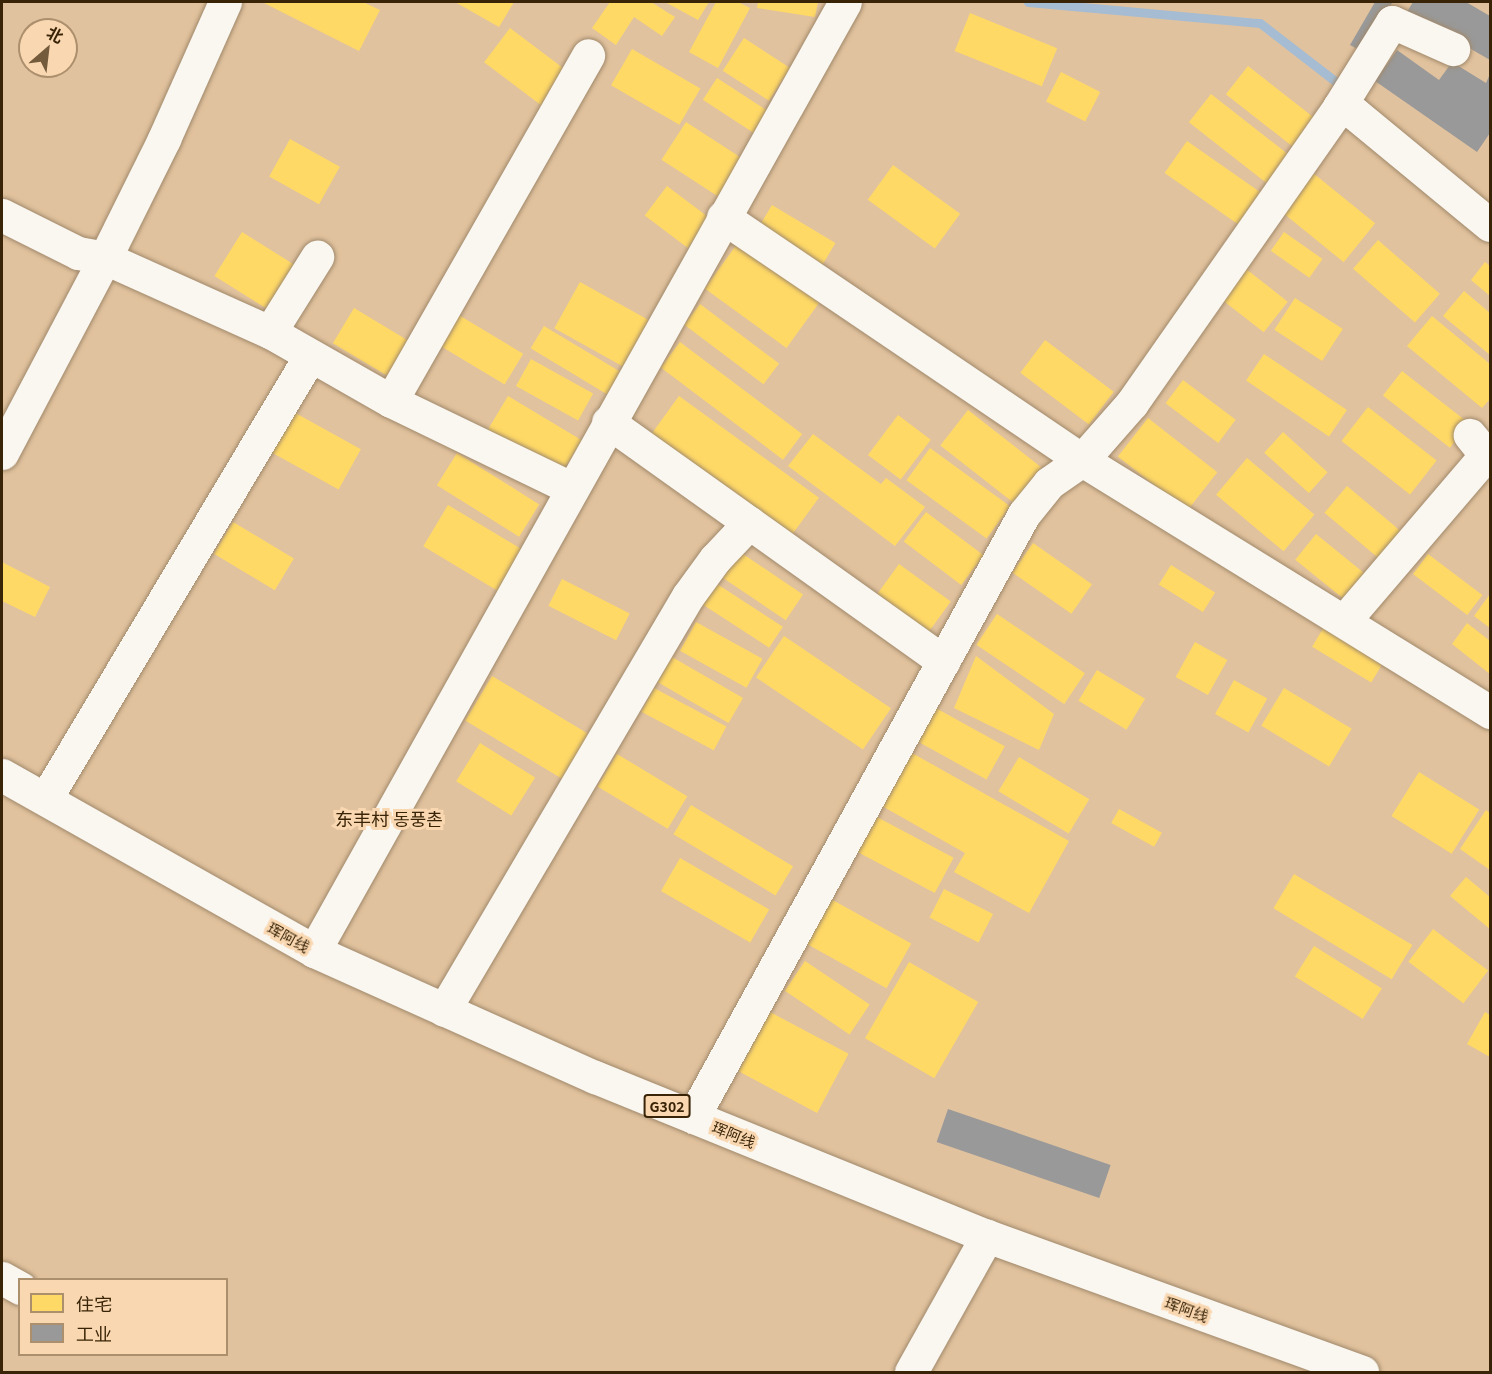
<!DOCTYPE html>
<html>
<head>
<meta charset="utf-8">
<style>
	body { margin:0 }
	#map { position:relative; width:1492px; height:1374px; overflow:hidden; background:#e1c29e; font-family:Georgia,"Noto Sans SC","Noto Sans KR",serif }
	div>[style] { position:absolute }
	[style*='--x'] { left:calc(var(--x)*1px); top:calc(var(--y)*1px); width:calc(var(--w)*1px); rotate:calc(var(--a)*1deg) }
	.homes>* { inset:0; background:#ffd966; transform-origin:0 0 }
	.industry>* { inset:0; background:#999; transform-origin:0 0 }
	.stream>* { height:9px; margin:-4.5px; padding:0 4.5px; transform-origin:4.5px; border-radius:4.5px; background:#a6bcd2 }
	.roads { filter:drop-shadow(0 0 2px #a0896b) drop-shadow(0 0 2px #a0896b) }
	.minor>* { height:33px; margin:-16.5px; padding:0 16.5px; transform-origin:16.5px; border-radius:16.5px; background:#faf6f0 }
	.highway>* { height:33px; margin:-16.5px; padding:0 16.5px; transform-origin:16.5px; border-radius:16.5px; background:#faf6f0 }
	span { translate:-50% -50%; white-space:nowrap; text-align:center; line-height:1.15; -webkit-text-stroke:6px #f9d7b1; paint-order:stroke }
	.shield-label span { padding:2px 4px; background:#f9d7b1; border:2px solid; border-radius:4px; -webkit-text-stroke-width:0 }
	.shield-label { font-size:14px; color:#392407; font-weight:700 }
	.street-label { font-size:15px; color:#392407 }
	.quarter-label { font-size:18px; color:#392407 }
	.frame { position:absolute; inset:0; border:3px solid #392407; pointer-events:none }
	.legend { position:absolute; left:18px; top:1278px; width:210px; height:78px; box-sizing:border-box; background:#f9d7b1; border:2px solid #ac8f6d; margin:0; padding:8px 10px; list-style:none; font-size:18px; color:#392407 }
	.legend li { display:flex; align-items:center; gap:12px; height:30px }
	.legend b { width:30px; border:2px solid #ac8f6d }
	.north { position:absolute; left:18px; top:18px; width:60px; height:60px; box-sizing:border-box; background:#f9d7b1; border:2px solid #ac8f6d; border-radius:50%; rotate:28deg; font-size:16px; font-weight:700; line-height:24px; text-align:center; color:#392407 }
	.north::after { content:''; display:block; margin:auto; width:21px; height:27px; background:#745b3c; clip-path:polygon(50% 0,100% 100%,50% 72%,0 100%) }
</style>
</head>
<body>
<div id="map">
	<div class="homes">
		<div style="clip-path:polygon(262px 2px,363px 2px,380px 10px,359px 51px)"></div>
		<div style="clip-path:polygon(455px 2px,514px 2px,499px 27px)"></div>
		<div style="clip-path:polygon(610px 2px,651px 2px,675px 17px,662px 36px,634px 17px,616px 45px,592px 28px)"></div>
		<div style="clip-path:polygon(665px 2px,709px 2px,698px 20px)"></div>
		<div style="clip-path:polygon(716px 2px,738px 2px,750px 8px,718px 68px,689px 52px)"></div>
		<div style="clip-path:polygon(758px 2px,818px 2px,815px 17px,757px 8px)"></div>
		<div style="left:970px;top:13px;width:94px;height:41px;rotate:22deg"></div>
		<div style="left:510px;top:28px;width:76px;height:43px;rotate:37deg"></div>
		<div style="left:744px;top:38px;width:55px;height:39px;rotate:33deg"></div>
		<div style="left:632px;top:49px;width:79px;height:42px;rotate:30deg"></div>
		<div style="left:1248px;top:66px;width:88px;height:36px;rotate:38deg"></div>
		<div style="left:1061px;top:72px;width:44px;height:33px;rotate:27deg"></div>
		<div style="left:717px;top:78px;width:64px;height:26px;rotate:33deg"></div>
		<div style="left:1211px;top:94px;width:103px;height:36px;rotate:38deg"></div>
		<div style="left:686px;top:122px;width:69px;height:45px;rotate:33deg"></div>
		<div style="left:290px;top:139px;width:57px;height:43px;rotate:29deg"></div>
		<div style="left:1187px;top:141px;width:90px;height:39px;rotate:35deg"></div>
		<div style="left:893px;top:165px;width:83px;height:43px;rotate:36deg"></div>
		<div style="left:1313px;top:173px;width:80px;height:50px;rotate:39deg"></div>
		<div style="left:667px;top:186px;width:54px;height:37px;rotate:37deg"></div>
		<div style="left:772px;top:205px;width:74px;height:31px;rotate:31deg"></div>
		<div style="left:242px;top:232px;width:72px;height:52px;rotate:32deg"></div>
		<div style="left:1284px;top:232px;width:47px;height:23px;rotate:35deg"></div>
		<div style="left:740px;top:240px;width:101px;height:60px;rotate:36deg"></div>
		<div style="left:1378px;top:240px;width:82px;height:38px;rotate:41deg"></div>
		<div style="clip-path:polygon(1485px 262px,1490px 266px,1490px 296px,1471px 280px)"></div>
		<div style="left:1246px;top:269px;width:53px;height:39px;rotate:38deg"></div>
		<div style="left:580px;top:282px;width:79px;height:53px;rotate:29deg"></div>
		<div style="clip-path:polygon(1464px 291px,1490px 313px,1490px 355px,1443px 316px)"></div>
		<div style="left:1295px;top:298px;width:57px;height:38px;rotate:33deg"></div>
		<div style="left:700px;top:304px;width:99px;height:26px;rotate:37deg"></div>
		<div style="left:354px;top:308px;width:65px;height:41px;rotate:31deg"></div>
		<div style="left:452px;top:311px;width:83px;height:36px;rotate:31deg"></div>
		<div style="clip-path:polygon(1432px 316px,1490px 364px,1490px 399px,1482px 408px,1407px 346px)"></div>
		<div style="left:544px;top:326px;width:90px;height:26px;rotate:31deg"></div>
		<div style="left:1045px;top:340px;width:86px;height:41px;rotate:37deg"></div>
		<div style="left:680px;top:342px;width:153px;height:32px;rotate:37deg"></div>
		<div style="left:1264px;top:354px;width:100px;height:32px;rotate:34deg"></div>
		<div style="left:531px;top:359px;width:71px;height:31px;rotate:29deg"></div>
		<div style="left:1402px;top:371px;width:85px;height:31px;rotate:38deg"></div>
		<div style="left:1183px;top:380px;width:66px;height:29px;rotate:37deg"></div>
		<div style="left:508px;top:396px;width:86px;height:39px;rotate:31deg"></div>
		<div style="left:679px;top:396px;width:173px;height:54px;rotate:36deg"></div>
		<div style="left:1368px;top:407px;width:87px;height:43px;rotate:38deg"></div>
		<div style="left:290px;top:410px;width:81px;height:46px;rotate:29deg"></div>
		<div style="left:968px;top:410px;width:93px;height:45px;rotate:38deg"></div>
		<div style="left:898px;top:415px;width:41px;height:50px;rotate:37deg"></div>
		<div style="left:1148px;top:418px;width:88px;height:49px;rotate:38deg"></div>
		<div style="left:1283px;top:432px;width:60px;height:28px;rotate:42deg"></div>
		<div style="clip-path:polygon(813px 434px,881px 484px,886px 478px,925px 507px,895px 546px,788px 466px)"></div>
		<div style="left:930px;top:448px;width:99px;height:40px;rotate:36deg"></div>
		<div style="left:457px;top:453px;width:97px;height:38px;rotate:32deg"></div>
		<div style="left:1247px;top:458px;width:88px;height:48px;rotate:40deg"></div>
		<div style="left:1347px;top:486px;width:75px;height:35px;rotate:40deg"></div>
		<div style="left:448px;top:505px;width:90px;height:48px;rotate:31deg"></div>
		<div style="left:926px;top:512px;width:72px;height:37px;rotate:37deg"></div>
		<div style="left:233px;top:522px;width:71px;height:37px;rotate:31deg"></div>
		<div style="left:1316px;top:534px;width:67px;height:33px;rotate:39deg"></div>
		<div style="left:1033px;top:543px;width:72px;height:36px;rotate:35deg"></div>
		<div style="left:740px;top:552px;width:76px;height:31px;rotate:34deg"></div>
		<div style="left:1428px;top:554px;width:68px;height:25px;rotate:37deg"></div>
		<div style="clip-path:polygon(2px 562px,50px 587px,35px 617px,2px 601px)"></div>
		<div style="left:899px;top:564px;width:64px;height:41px;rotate:36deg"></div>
		<div style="left:1171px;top:565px;width:52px;height:23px;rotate:32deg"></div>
		<div style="left:562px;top:579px;width:76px;height:30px;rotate:27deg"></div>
		<div style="left:714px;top:582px;width:82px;height:25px;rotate:33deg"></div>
		<div style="clip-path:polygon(1490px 594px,1490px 628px,1474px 616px)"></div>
		<div style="left:997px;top:614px;width:106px;height:37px;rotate:34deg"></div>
		<div style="left:696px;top:622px;width:76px;height:33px;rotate:29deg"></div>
		<div style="left:1327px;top:622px;width:69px;height:29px;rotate:31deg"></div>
		<div style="clip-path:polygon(1467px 623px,1490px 641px,1490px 674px,1452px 644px)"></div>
		<div style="left:784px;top:636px;width:129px;height:50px;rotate:34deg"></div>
		<div style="left:1195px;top:642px;width:37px;height:40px;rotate:29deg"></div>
		<div style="clip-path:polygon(976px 656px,1054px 714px,1039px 750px,954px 708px)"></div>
		<div style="left:672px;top:657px;width:82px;height:29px;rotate:30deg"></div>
		<div style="left:1097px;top:670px;width:56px;height:36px;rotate:31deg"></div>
		<div style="left:492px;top:676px;width:113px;height:52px;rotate:31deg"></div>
		<div style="left:1234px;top:680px;width:38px;height:39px;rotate:29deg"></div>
		<div style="left:654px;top:688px;width:82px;height:27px;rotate:28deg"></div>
		<div style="left:1284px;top:688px;width:79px;height:44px;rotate:31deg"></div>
		<div style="left:934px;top:707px;width:81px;height:38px;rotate:29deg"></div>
		<div style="left:480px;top:743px;width:65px;height:45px;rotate:32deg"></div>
		<div style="clip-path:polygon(912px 753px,1069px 841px,1029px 913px,954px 872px,965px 853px,882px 806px)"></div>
		<div style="left:617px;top:754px;width:82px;height:38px;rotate:31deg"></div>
		<div style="left:1019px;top:757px;width:82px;height:40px;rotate:31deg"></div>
		<div style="left:1419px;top:772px;width:71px;height:52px;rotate:32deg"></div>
		<div style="left:691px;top:805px;width:119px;height:34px;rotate:31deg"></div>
		<div style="left:1119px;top:809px;width:49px;height:16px;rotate:29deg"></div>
		<div style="clip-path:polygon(1486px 810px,1490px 813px,1490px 870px,1460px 849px)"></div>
		<div style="left:875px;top:816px;width:89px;height:40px;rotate:28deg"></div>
		<div style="left:680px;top:858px;width:103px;height:38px;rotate:30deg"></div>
		<div style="left:1294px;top:874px;width:138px;height:40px;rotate:31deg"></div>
		<div style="clip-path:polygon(1466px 877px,1490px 897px,1490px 929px,1450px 896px)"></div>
		<div style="left:944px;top:889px;width:55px;height:32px;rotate:27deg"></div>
		<div style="left:829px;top:898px;width:94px;height:51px;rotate:29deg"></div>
		<div style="left:1433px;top:929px;width:69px;height:41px;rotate:37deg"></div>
		<div style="left:1314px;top:946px;width:80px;height:36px;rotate:32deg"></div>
		<div style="left:805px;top:961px;width:78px;height:36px;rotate:34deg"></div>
		<div style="left:909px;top:962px;width:80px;height:88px;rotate:30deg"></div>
		<div style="left:770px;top:1012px;width:89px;height:67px;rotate:28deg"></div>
		<div style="clip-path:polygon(1485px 1012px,1490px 1015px,1490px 1057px,1467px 1044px)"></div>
	</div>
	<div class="industry">
		<div style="clip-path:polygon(1375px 2px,1392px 3px,1363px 52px,1350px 45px)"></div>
		<div style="clip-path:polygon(1413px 2px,1466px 2px,1490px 16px,1490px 60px,1407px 12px)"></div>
		<div style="clip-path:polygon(1397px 50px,1439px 80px,1452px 62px,1486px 83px,1490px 74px,1490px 133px,1477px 152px,1375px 81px)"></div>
		<div style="left:948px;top:1109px;width:172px;height:35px;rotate:19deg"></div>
	</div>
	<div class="stream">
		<div style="--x:1028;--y:2;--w:233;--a:5.2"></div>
		<div style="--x:1260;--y:23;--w:106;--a:37.7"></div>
	</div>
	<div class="roads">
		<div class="minor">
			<div style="--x:1339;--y:107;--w:16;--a:22"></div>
			<div style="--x:1354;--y:113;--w:176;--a:39.5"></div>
			<div style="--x:2;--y:215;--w:85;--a:26.6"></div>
			<div style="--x:78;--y:253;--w:27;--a:10"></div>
			<div style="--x:105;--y:258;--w:181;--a:24.2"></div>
			<div style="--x:270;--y:332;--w:139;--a:29.7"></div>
			<div style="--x:391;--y:401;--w:200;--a:25.8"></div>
			<div style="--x:723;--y:217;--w:434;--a:34.1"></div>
			<div style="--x:1082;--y:460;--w:480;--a:31.7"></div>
			<div style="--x:270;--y:332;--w:89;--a:-57.9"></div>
			<div style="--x:391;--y:401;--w:398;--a:-60.3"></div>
			<div style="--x:608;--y:422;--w:412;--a:35.5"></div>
			<div style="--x:2;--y:453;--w:221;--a:-62.2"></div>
			<div style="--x:105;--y:258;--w:133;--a:-63.6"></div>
			<div style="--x:164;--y:139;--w:150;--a:-66"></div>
			<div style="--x:1344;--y:621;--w:218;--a:-49.5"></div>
			<div style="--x:1486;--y:455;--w:26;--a:-129"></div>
			<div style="--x:46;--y:798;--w:515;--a:-59.15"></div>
			<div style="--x:314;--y:951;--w:1087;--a:-60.77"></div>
			<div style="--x:444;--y:1010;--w:481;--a:-59.5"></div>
			<div style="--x:688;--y:596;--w:46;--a:-53.9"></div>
			<div style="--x:715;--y:559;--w:50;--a:-46.6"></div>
			<div style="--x:693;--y:1117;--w:688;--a:-61.24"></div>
			<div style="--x:1024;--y:514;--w:40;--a:-51"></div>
			<div style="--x:1049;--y:483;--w:40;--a:-34.9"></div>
			<div style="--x:1082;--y:460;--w:76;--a:-48.7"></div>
			<div style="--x:1132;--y:403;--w:361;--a:-55"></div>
			<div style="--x:1339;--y:107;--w:100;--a:-58.1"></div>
			<div style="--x:1392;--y:22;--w:67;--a:23.9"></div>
			<div style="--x:2;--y:1278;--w:21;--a:29"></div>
			<div style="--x:911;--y:1372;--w:156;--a:-60.8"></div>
		</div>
		<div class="highway">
			<div style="--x:2;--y:775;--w:358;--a:29.4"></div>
			<div style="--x:314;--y:951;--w:308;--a:24.2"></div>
			<div style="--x:595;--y:1077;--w:423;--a:22.1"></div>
			<div style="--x:987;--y:1236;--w:399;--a:19.9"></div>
		</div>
	</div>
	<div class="shield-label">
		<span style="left:667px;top:1106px">G302</span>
	</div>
	<div class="street-label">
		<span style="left:289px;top:937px;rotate:29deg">珲阿线</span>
		<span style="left:734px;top:1134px;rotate:22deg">珲阿线</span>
		<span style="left:1187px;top:1309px;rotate:20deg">珲阿线</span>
	</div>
	<div class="quarter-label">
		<span style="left:389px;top:818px">东丰村 동풍촌</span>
	</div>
	<div class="frame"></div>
	<ul class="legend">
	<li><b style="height:16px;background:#ffd966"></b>住宅</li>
	<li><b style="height:16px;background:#999"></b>工业</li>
	</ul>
	<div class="north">北</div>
</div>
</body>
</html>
